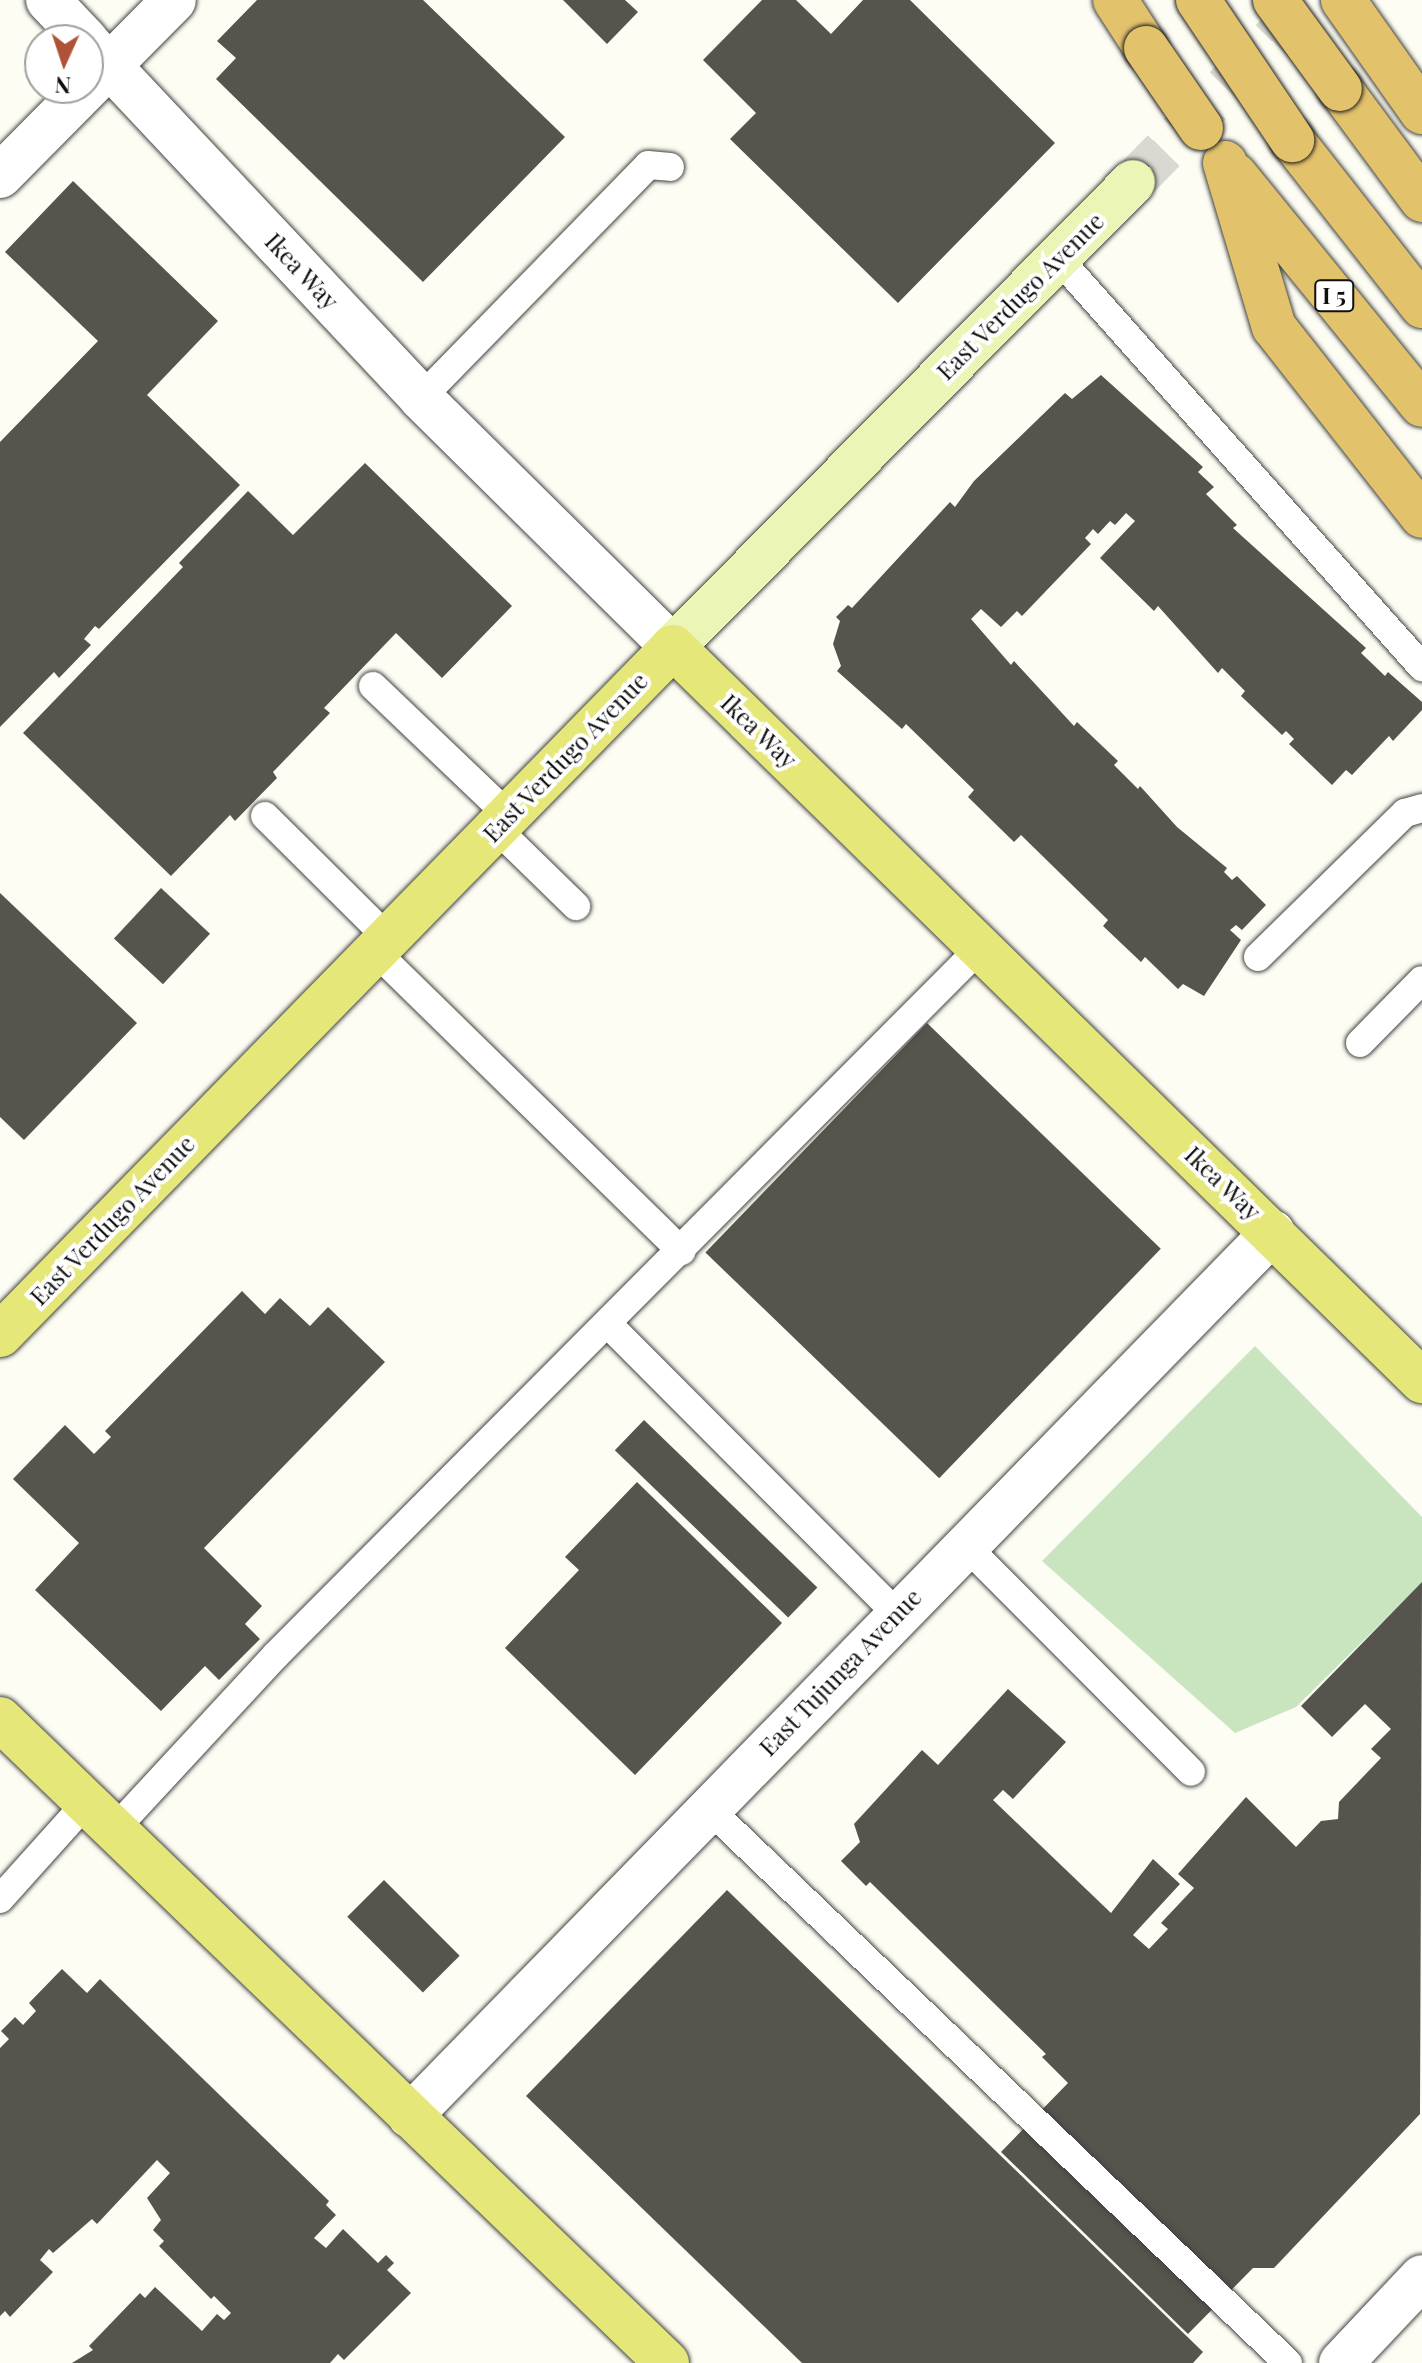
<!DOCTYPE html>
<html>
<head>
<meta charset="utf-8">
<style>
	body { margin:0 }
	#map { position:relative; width:1422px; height:2363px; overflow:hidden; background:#fdfdf3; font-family:"Playfair Display",serif }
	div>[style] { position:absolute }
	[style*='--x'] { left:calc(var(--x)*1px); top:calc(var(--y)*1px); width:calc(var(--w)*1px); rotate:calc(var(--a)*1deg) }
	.green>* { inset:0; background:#c9e5c0 }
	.building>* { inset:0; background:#57534d; transform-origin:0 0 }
	.secondary-tunnel>* { height:44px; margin-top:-22px; transform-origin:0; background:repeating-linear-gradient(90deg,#d9d9d1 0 44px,transparent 0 66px) }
	.roads { filter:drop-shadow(0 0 2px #424242) drop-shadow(0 0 2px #424242) }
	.service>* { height:28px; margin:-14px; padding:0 14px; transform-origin:14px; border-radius:14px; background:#fff }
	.minor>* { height:44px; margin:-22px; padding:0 22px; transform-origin:22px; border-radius:22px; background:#fff }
	.tertiary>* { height:44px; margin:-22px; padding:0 22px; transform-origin:22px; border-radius:22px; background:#fff }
	.secondary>* { height:44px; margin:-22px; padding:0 22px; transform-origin:22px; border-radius:22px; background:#ebf5b6 }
	.primary>* { height:44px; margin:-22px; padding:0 22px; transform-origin:22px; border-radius:22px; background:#e5e879 }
	.motorway>* { height:44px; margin:-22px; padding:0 22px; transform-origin:22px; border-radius:22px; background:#e3c26c }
	.bridges { filter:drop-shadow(0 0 2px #202020) drop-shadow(0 0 2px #202020) }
	.motorway-bridge>* { height:44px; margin:-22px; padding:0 22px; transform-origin:22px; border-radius:22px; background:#e3c26c }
	span { translate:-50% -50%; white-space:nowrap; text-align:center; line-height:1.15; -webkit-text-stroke:8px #fff; paint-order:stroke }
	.shield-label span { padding:2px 6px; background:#fff; border:2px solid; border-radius:6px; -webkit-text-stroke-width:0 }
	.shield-label { font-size:22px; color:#0f0f0f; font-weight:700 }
	.street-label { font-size:24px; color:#0f0f0f }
	.north { position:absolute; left:24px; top:24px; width:80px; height:80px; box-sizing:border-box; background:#fff; border:2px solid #9f9f9f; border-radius:50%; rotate:183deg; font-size:22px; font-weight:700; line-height:32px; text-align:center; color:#0f0f0f }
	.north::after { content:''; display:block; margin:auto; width:28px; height:36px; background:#af5237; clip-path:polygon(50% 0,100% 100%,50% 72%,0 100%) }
</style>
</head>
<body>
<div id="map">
	<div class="green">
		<div style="clip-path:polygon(1255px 1346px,1422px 1517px,1422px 1583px,1296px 1707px,1235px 1733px,1042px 1561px)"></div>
	</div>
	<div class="building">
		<div style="clip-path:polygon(257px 0,423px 0,565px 137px,423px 282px,216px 79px,236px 58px,217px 41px)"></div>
		<div style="clip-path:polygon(563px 0,625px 0,638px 12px,607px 44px)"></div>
		<div style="clip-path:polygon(762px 0,796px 0,831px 34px,863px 0,910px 0,1055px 143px,898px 303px,730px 139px,756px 113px,703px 60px)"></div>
		<div style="clip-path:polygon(73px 181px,218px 321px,147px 395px,240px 485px,99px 629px,95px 626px,84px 639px,91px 645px,59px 678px,54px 672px,0 727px,0 442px,98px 341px,5px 252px)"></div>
		<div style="clip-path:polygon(1101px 375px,1203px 467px,1198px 472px,1214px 487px,1206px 494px,1237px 525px,1233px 528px,1366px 648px,1361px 653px,1385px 676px,1388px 672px,1422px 702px,1422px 710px,1393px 741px,1389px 736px,1352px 775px,1346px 770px,1332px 785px,1289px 744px,1294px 739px,1286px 731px,1282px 735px,1241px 696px,1245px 691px,1222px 668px,1218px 673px,1158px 606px,1154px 611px,1100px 558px,1135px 521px,1126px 513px,1115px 525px,1110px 521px,1098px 534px,1093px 529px,1085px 538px,1091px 544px,1022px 616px,1017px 611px,1001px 627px,981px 609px,971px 619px,1011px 665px,1014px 661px,1074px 726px,1077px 722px,1118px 761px,1114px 765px,1138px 789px,1140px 786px,1177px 827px,1227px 868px,1224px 872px,1232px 880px,1237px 876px,1266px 905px,1242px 930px,1236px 925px,1230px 930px,1241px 940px,1204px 996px,1183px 984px,1178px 989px,1145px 957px,1141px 962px,1103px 926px,1108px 920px,1021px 835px,1014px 842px,968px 797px,974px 790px,906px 724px,902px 729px,837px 671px,841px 666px,833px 644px,840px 621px,836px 617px,848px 605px,852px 608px,950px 502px,955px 507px,974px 481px,1065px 393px,1072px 399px)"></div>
		<div style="clip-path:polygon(365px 463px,512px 606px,442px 678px,396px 633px,324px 708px,330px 713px,273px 772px,277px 778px,235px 821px,230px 815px,171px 876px,23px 733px,183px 567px,179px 563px,248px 491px,293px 535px)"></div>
		<div style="left:161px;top:888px;width:67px;height:69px;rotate:43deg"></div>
		<div style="clip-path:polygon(0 893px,137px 1023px,24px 1140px,0 1117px)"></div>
		<div style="left:927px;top:1023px;width:325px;height:319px;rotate:44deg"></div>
		<div style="clip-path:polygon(242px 1291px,265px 1314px,280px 1298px,310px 1326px,328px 1307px,385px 1362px,204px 1548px,262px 1606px,245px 1624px,260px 1639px,219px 1680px,205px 1666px,161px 1711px,35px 1590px,79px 1543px,13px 1479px,65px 1425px,94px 1454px,111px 1437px,105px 1431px)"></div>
		<div style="left:644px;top:1420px;width:241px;height:42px;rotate:44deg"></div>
		<div style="clip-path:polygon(637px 1482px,782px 1623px,635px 1775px,505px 1648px,579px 1570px,565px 1557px)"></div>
		<div style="clip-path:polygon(1422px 1582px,1420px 2114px,1274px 2268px,1253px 2268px,1188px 2334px,1001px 2152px,1068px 2083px,1042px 2057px,1046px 2054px,870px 1882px,866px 1886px,841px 1861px,860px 1842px,854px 1824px,922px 1750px,938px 1765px,1008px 1689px,1066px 1742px,1013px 1799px,1003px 1790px,993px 1800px,1111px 1913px,1153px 1859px,1180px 1884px,1133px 1935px,1149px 1949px,1168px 1929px,1161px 1923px,1194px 1888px,1178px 1874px,1246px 1797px,1296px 1847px,1321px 1821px,1338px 1819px,1339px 1802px,1381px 1758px,1371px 1749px,1391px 1729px,1365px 1704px,1332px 1737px,1301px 1706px)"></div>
		<div style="left:384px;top:1880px;width:107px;height:52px;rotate:45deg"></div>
		<div style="clip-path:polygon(727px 1890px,1203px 2352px,1193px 2363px,802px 2363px,526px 2096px)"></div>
		<div style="clip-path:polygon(62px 1969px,87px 1993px,100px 1979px,329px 2201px,326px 2205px,336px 2215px,314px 2238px,326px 2248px,343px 2229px,378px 2263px,386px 2255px,394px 2263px,387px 2270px,411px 2293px,344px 2360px,338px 2354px,330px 2363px,72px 2363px,93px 2350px,89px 2346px,140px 2293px,145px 2298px,155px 2287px,202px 2331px,217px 2314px,224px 2320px,231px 2313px,214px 2296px,211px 2299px,159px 2246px,164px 2241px,153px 2230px,161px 2220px,147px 2198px,170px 2173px,157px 2160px,97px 2224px,92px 2219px,53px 2253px,49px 2249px,40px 2260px,53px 2272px,10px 2317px,5px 2311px,0 2316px,0 2048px,9px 2039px,1px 2031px,15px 2017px,23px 2025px,36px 2011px,29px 2003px)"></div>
	</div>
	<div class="secondary-tunnel">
		<div style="--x:1133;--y:182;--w:255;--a:-45.6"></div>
	</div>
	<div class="roads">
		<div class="service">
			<div style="--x:1058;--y:258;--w:548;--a:48.33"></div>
			<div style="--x:421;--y:398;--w:325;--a:-45.7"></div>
			<div style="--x:648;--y:165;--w:22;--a:5"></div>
			<div style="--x:373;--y:686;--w:187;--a:43.7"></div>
			<div style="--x:265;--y:816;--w:173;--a:44.8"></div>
			<div style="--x:496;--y:828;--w:112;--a:44.3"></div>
			<div style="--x:375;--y:951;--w:429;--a:44.4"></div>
			<div style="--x:1258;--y:957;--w:206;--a:-44.4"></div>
			<div style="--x:1405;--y:813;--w:18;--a:-16"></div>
			<div style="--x:1360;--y:1043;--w:88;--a:-45.5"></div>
			<div style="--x:609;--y:1325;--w:408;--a:45.1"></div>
			<div style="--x:965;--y:1545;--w:320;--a:45.1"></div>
			<div style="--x:707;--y:1807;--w:804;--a:43.74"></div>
			<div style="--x:114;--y:1830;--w:237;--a:-47.2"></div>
			<div style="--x:275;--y:1656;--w:1001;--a:-45.12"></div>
			<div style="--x:0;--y:1899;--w:129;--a:-48.1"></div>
		</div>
		<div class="minor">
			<div style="--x:48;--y:0;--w:55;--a:46.5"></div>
			<div style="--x:88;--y:43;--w:487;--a:46.8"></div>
			<div style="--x:421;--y:398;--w:354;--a:44.7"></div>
			<div style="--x:0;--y:176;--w:247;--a:-45.3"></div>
			<div style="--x:410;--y:2116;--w:1235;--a:-45.69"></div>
		</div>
		<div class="tertiary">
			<div style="--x:1341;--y:2363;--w:118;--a:-46.7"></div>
		</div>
		<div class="secondary">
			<div style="--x:673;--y:647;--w:654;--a:-45.31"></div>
		</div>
		<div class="primary">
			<div style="--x:0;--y:1335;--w:962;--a:-45.63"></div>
			<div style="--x:673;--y:647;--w:1049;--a:44.42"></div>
			<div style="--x:0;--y:1719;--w:927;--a:43.99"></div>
		</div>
		<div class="motorway">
			<div style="--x:1115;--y:0;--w:57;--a:57.1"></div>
			<div style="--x:1343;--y:0;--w:137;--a:54.8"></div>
			<div style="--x:1340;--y:89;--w:138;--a:53.5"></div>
			<div style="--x:1292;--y:140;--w:211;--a:51.9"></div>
			<div style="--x:1225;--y:163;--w:171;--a:73.4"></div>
			<div style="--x:1274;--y:327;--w:240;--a:51.9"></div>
			<div style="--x:1235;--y:175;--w:296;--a:50.9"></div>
		</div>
	</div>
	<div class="bridges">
		<div class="motorway-bridge">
			<div style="--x:1198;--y:0;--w:169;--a:56.1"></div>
			<div style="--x:1275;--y:0;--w:110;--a:53.9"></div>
			<div style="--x:1146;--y:48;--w:97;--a:55.5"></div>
		</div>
	</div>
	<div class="shield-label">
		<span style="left:1334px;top:296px">I 5</span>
	</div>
	<div class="street-label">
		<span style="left:302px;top:271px;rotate:47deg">Ikea Way</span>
		<span style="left:1020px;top:296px;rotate:-45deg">East Verdugo Avenue</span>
		<span style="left:759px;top:731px;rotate:44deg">Ikea Way</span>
		<span style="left:565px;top:757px;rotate:-46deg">East Verdugo Avenue</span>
		<span style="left:1223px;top:1183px;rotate:44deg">Ikea Way</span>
		<span style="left:112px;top:1220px;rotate:-46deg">East Verdugo Avenue</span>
		<span style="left:840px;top:1672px;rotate:-46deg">East Tujunga Avenue</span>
	</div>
	<div class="north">N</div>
</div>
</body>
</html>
